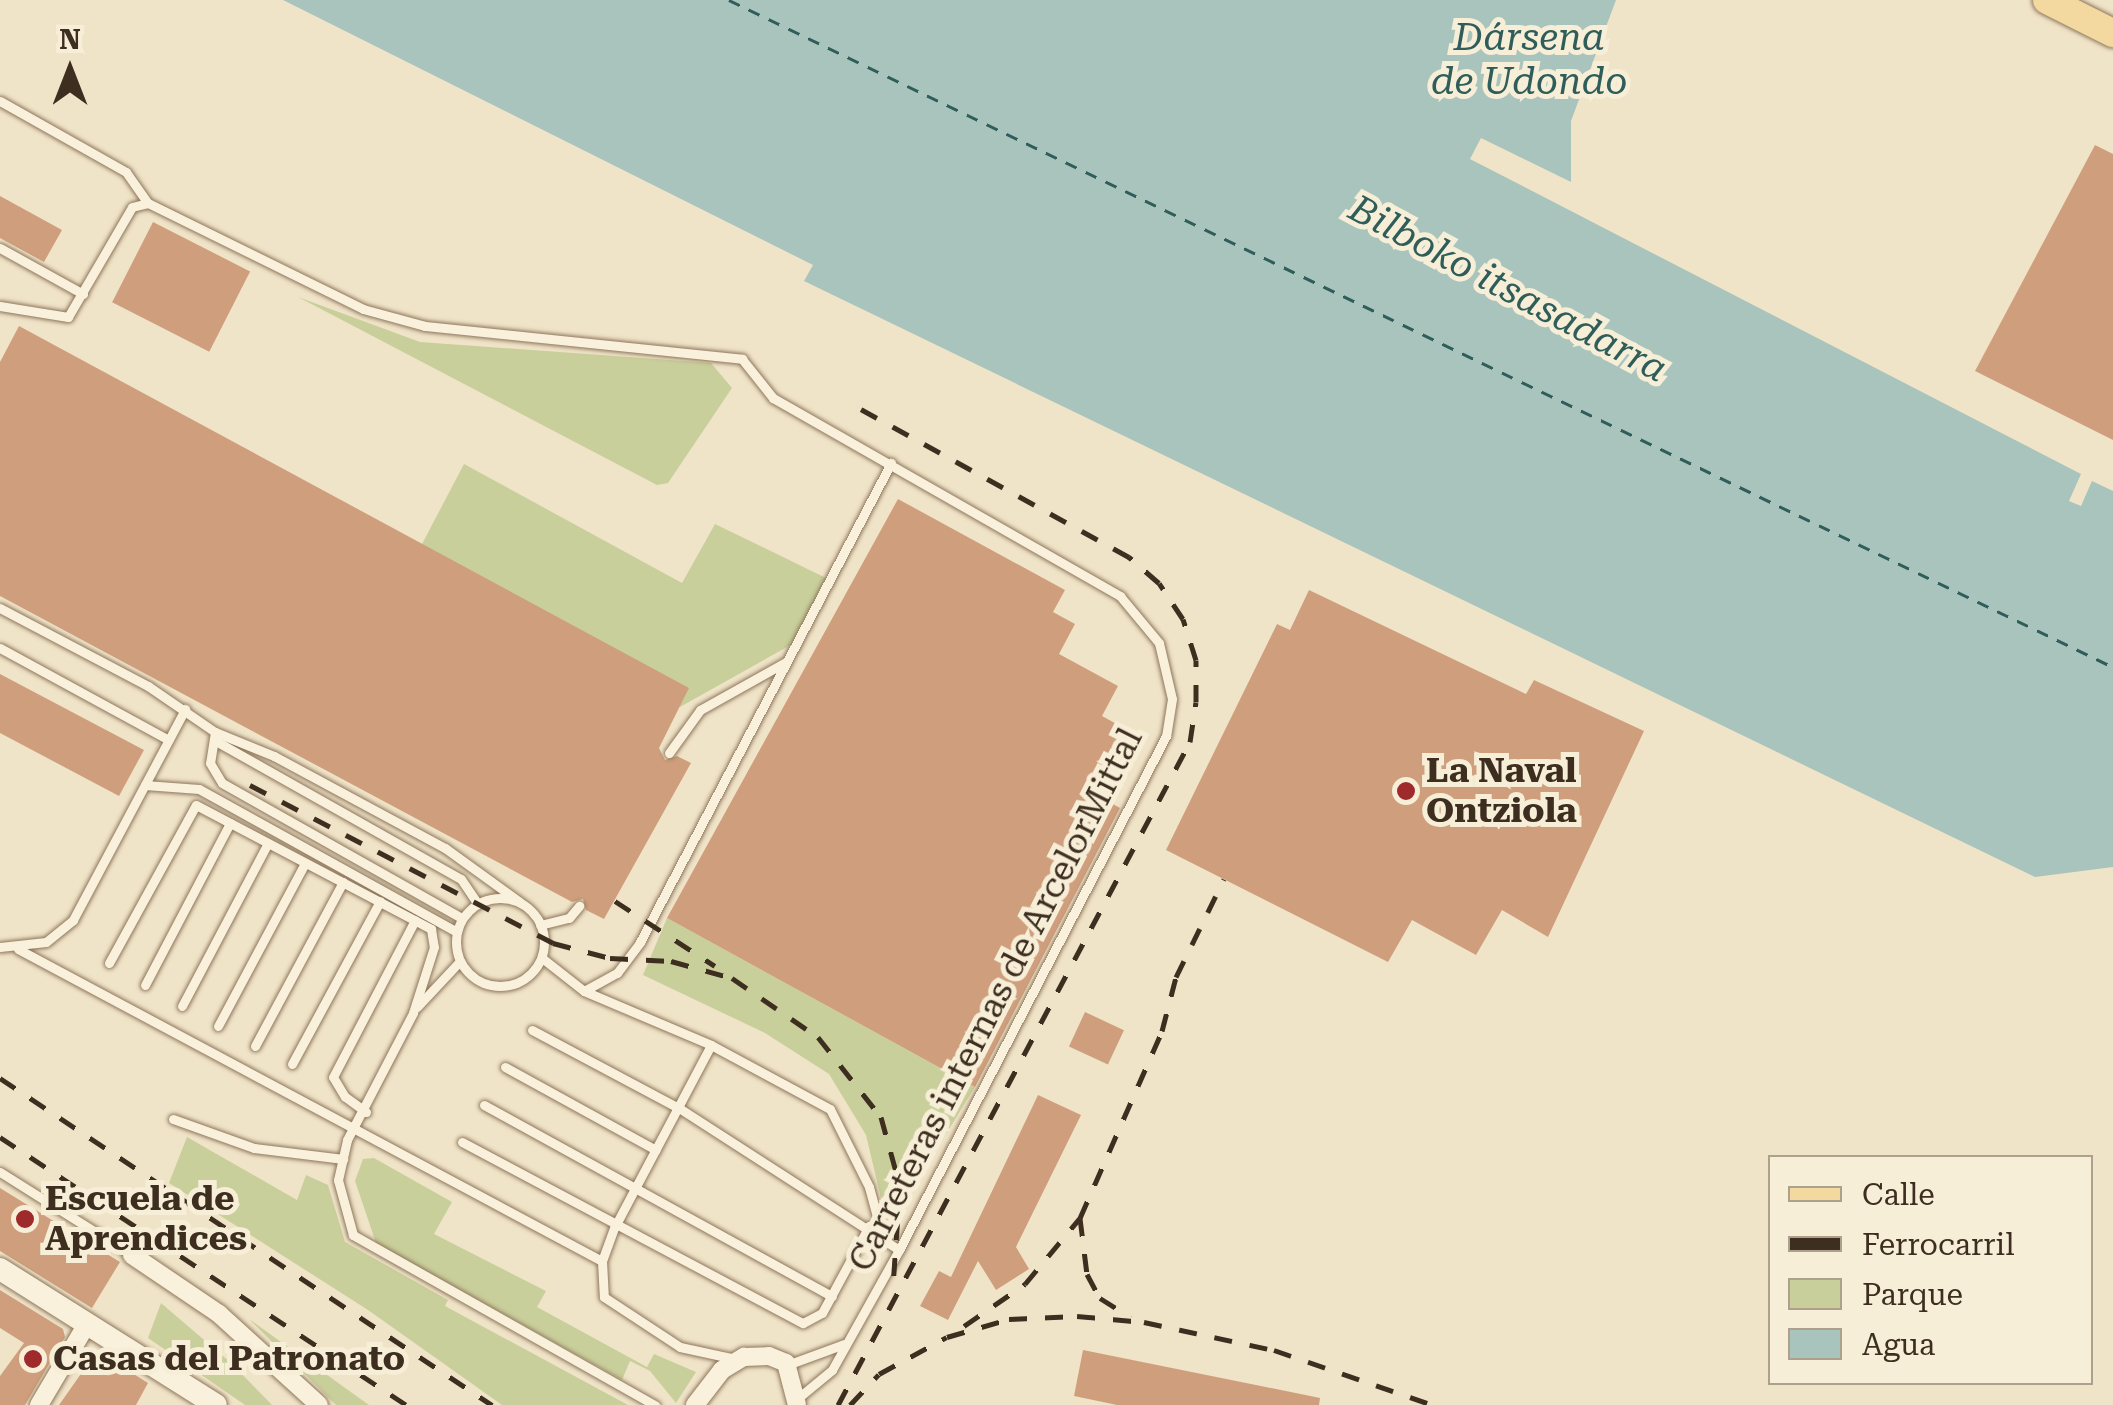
<!DOCTYPE html>
<html>
<head>
<meta charset="utf-8">
<style>
	body { margin:0 }
	#map { position:relative; width:2113px; height:1405px; overflow:hidden; background:#f0e4c8; font-family:"Roboto Serif",serif }
	div>[style] { position:absolute }
	[style*='--x'] { left:calc(var(--x)*1px); top:calc(var(--y)*1px); width:calc(var(--w)*1px); rotate:calc(var(--a)*1deg) }
	.green>* { inset:0; background:#c9cf9b }
	.water>* { inset:0; background:#a9c4bc }
	.ferry>* { height:2.5px; margin-top:-1.25px; transform-origin:0; background:repeating-linear-gradient(90deg,#2f5d5a 0 12px,transparent 0 22px) }
	.building>* { inset:0; background:#cf9f7d; transform-origin:0 0 }
	.roads { filter:drop-shadow(0 0 2px #8d765c) drop-shadow(0 0 2px #8d765c) }
	.service>* { height:9px; margin:-4.5px; padding:0 4.5px; transform-origin:4.5px; border-radius:4.5px; background:#faf1dc }
	.service>.ring { margin:-4.5px; padding:0; box-sizing:content-box; background:none; border:9px solid #faf1dc; border-radius:50% }
	.minor>* { height:18px; margin:-9px; padding:0 9px; transform-origin:9px; border-radius:9px; background:#faf1dc }
	.tertiary>* { height:22px; margin:-11px; padding:0 11px; transform-origin:11px; border-radius:11px; background:#faf1dc }
	.primary>* { height:28px; margin:-14px; padding:0 14px; transform-origin:14px; border-radius:14px; background:#f3d9a0 }
	.rail>* { height:5px; margin-top:-2.5px; transform-origin:0; background:repeating-linear-gradient(90deg,#3d2e20 0 18px,transparent 0 36px) }
	.dots>* { width:28px; height:28px; translate:-50% -50%; box-sizing:border-box; border:5px solid #f7eed8; border-radius:50% }
	span { translate:-50% -50%; white-space:nowrap; text-align:center; line-height:1.15; -webkit-text-stroke:10px #f7eed8; paint-order:stroke }
	.poi-label { font-size:35px; color:#3d2e20; font-weight:700 }
	.left { translate:0 -50%; text-align:left }
	.street-label { font-size:35px; color:#3d2e20 }
	.water-label { font-size:38px; color:#2f5d5a; font-style:italic }
	.legend { position:absolute; left:1768px; top:1155px; width:325px; height:230px; box-sizing:border-box; background:#f7eed8; border:2px solid #ada18e; margin:0; padding:12px 18px; list-style:none; font-size:30px; color:#3d2e20 }
	.legend li { display:flex; align-items:center; gap:20px; height:50px }
	.legend b { width:50px; border:2px solid #ada18e }
	.north { position:absolute; left:20px; top:20px; width:100px; height:100px; -webkit-text-stroke:8px #f7eed8; paint-order:stroke; rotate:0deg; font-size:28px; font-weight:700; line-height:40px; text-align:center; color:#3d2e20 }
	.north::after { content:''; display:block; margin:auto; width:35px; height:45px; background:#3d2e20; clip-path:polygon(50% 0,100% 100%,50% 72%,0 100%) }
</style>
</head>
<body>
<div id="map">
	<div class="green">
		<div style="clip-path:polygon(298px 297px,420px 342px,711px 363px,732px 388px,668px 483px,657px 485px)"></div>
		<div style="clip-path:polygon(464px 464px,682px 583px,715px 524px,826px 578px,796px 642px,680px 707px,422px 544px)"></div>
		<div style="clip-path:polygon(667px 918px,975px 1087px,888px 1228px,866px 1135px,829px 1074px,765px 1033px,643px 975px)"></div>
		<div style="clip-path:polygon(187px 1137px,297px 1200px,306px 1175px,328px 1185px,345px 1242px,448px 1300px,445px 1306px,628px 1405px,502px 1405px,368px 1310px,169px 1183px)"></div>
		<div style="clip-path:polygon(374px 1158px,452px 1202px,434px 1234px,546px 1291px,537px 1307px,647px 1367px,654px 1354px,696px 1372px,676px 1403px,650px 1371px,630px 1361px,622px 1380px,376px 1243px,355px 1181px,363px 1159px)"></div>
		<div style="clip-path:polygon(161px 1303px,231px 1363px,272px 1405px,245px 1405px,148px 1338px)"></div>
		<div style="clip-path:polygon(249px 1319px,369px 1405px,336px 1405px)"></div>
	</div>
	<div class="water">
		<div style="clip-path:polygon(283px 0,1616px 0,1571px 121px,1571px 182px,1481px 138px,1470px 159px,2081px 474px,2069px 501px,2081px 506px,2092px 481px,2113px 491px,2113px 867px,2035px 877px,804px 281px,813px 265px)"></div>
	</div>
	<div class="ferry">
		<div style="--x:729;--y:0;--w:1536;--a:25.73"></div>
	</div>
	<div class="building">
		<div style="clip-path:polygon(2095px 145px,2113px 154px,2113px 440px,1975px 371px)"></div>
		<div style="clip-path:polygon(0 196px,62px 230px,44px 262px,0 238px)"></div>
		<div style="left:153px;top:222px;width:109px;height:90px;rotate:27deg"></div>
		<div style="clip-path:polygon(19px 326px,689px 688px,659px 748px,665px 760px,677px 756px,691px 763px,604px 919px,586px 910px,583px 899px,572px 902px,0 596px,0 362px)"></div>
		<div style="clip-path:polygon(898px 499px,1065px 590px,1053px 612px,1075px 624px,1059px 654px,1118px 686px,1102px 716px,1124px 728px,1090px 791px,1120px 808px,975px 1087px,667px 918px)"></div>
		<div style="clip-path:polygon(1309px 590px,1526px 694px,1534px 680px,1644px 731px,1548px 937px,1502px 910px,1476px 955px,1412px 920px,1388px 962px,1166px 850px,1277px 624px,1290px 630px)"></div>
		<div style="clip-path:polygon(0 674px,144px 750px,119px 796px,0 733px)"></div>
		<div style="left:1085px;top:1012px;width:43px;height:38px;rotate:25deg"></div>
		<div style="clip-path:polygon(1038px 1095px,1081px 1115px,1016px 1247px,1029px 1269px,996px 1290px,978px 1261px,948px 1320px,920px 1306px,939px 1271px,951px 1277px)"></div>
		<div style="clip-path:polygon(0 1188px,120px 1262px,92px 1308px,0 1251px)"></div>
		<div style="clip-path:polygon(0 1290px,63px 1329px,65px 1337px,25px 1405px,0 1405px,0 1376px,24px 1343px,0 1328px)"></div>
		<div style="clip-path:polygon(1083px 1350px,1320px 1398px,1319px 1405px,1117px 1405px,1074px 1396px)"></div>
		<div style="clip-path:polygon(97px 1351px,148px 1383px,136px 1405px,59px 1405px)"></div>
	</div>
	<div class="roads">
		<div class="service">
			<div style="--x:0;--y:101;--w:145;--a:29.4"></div>
			<div style="--x:126;--y:172;--w:38;--a:55"></div>
			<div style="--x:0;--y:248;--w:95;--a:29"></div>
			<div style="--x:0;--y:306;--w:69;--a:9.2"></div>
			<div style="--x:68;--y:317;--w:127;--a:-59.8"></div>
			<div style="--x:132;--y:207;--w:16;--a:-14"></div>
			<div style="--x:148;--y:203;--w:240;--a:26.2"></div>
			<div style="--x:363;--y:309;--w:64;--a:15.3"></div>
			<div style="--x:425;--y:326;--w:319;--a:5.9"></div>
			<div style="--x:742;--y:359;--w:50;--a:51.5"></div>
			<div style="--x:773;--y:398;--w:400;--a:29.7"></div>
			<div style="--x:1120;--y:596;--w:61;--a:50.3"></div>
			<div style="--x:1159;--y:643;--w:57;--a:76.9"></div>
			<div style="--x:1172;--y:699;--w:37;--a:99"></div>
			<div style="--x:1166;--y:736;--w:579;--a:117.45"></div>
			<div style="--x:899;--y:1250;--w:137;--a:119.2"></div>
			<div style="--x:832;--y:1370;--w:44;--a:140.5"></div>
			<div style="--x:0;--y:608;--w:167;--a:27.8"></div>
			<div style="--x:148;--y:686;--w:81;--a:34.5"></div>
			<div style="--x:215;--y:732;--w:64;--a:22.1"></div>
			<div style="--x:274;--y:756;--w:194;--a:28.3"></div>
			<div style="--x:445;--y:848;--w:92;--a:35.8"></div>
			<div style="--x:0;--y:648;--w:192;--a:28.6"></div>
			<div style="--x:215;--y:732;--w:31;--a:99"></div>
			<div style="--x:210;--y:763;--w:23;--a:59"></div>
			<div style="--x:222;--y:783;--w:275;--a:29.4"></div>
			<div style="--x:214;--y:740;--w:283;--a:29.4"></div>
			<div style="--x:461;--y:879;--w:30;--a:56"></div>
			<div style="--x:669;--y:753;--w:53;--a:-54.2"></div>
			<div style="--x:700;--y:710;--w:98;--a:-29.2"></div>
			<div style="--x:145;--y:785;--w:54;--a:4.2"></div>
			<div style="--x:199;--y:789;--w:295;--a:29"></div>
			<div class="ring" style="left:456px;top:898px;width:79px;height:79px"></div>
			<div style="--x:540;--y:925;--w:30;--a:-14"></div>
			<div style="--x:569;--y:918;--w:16;--a:-50"></div>
			<div style="--x:0;--y:947;--w:46;--a:-6.2"></div>
			<div style="--x:46;--y:942;--w:35;--a:-39"></div>
			<div style="--x:73;--y:920;--w:239;--a:-62"></div>
			<div style="--x:18;--y:949;--w:662;--a:28.11"></div>
			<div style="--x:542;--y:958;--w:53;--a:38.2"></div>
			<div style="--x:584;--y:991;--w:138;--a:23"></div>
			<div style="--x:711;--y:1045;--w:207;--a:117.9"></div>
			<div style="--x:614;--y:1228;--w:35;--a:110"></div>
			<div style="--x:602;--y:1261;--w:36;--a:87"></div>
			<div style="--x:604;--y:1297;--w:91;--a:33.3"></div>
			<div style="--x:680;--y:1347;--w:52;--a:12.2"></div>
			<div style="--x:109;--y:963;--w:180;--a:-61.2"></div>
			<div style="--x:196;--y:805;--w:266;--a:27.8"></div>
			<div style="--x:431;--y:929;--w:18;--a:81"></div>
			<div style="--x:434;--y:947;--w:69;--a:107.7"></div>
			<div style="--x:413;--y:1013;--w:143;--a:117.5"></div>
			<div style="--x:347;--y:1140;--w:41;--a:102.7"></div>
			<div style="--x:338;--y:1180;--w:57;--a:74.7"></div>
			<div style="--x:353;--y:1235;--w:347;--a:29.4"></div>
			<div style="--x:145;--y:985;--w:183;--a:-62.3"></div>
			<div style="--x:584;--y:991;--w:38;--a:-29"></div>
			<div style="--x:617;--y:973;--w:39;--a:-53"></div>
			<div style="--x:640;--y:942;--w:541;--a:-62.35"></div>
			<div style="--x:182;--y:1006;--w:184;--a:-62.2"></div>
			<div style="--x:417;--y:1007;--w:63;--a:-46.9"></div>
			<div style="--x:218;--y:1026;--w:185;--a:-61.9"></div>
			<div style="--x:532;--y:1030;--w:166;--a:28"></div>
			<div style="--x:679;--y:1108;--w:262;--a:32.8"></div>
			<div style="--x:711;--y:1045;--w:135;--a:28.3"></div>
			<div style="--x:830;--y:1109;--w:87;--a:63.4"></div>
			<div style="--x:869;--y:1187;--w:50;--a:74.8"></div>
			<div style="--x:255;--y:1046;--w:186;--a:-61.8"></div>
			<div style="--x:292;--y:1064;--w:185;--a:-61.6"></div>
			<div style="--x:505;--y:1067;--w:172;--a:28.8"></div>
			<div style="--x:484;--y:1105;--w:397;--a:28.8"></div>
			<div style="--x:366;--y:1112;--w:26;--a:-144"></div>
			<div style="--x:345;--y:1097;--w:23;--a:-121"></div>
			<div style="--x:333;--y:1077;--w:177;--a:-62.4"></div>
			<div style="--x:173;--y:1119;--w:86;--a:19.7"></div>
			<div style="--x:254;--y:1148;--w:90;--a:7"></div>
			<div style="--x:462;--y:1142;--w:386;--a:28"></div>
			<div style="--x:803;--y:1323;--w:21;--a:-28"></div>
			<div style="--x:822;--y:1313;--w:99;--a:-61.6"></div>
			<div style="--x:0;--y:1172;--w:156;--a:32.2"></div>
			<div style="--x:787;--y:1365;--w:61;--a:-20.2"></div>
		</div>
		<div class="minor">
			<div style="--x:132;--y:1255;--w:105;--a:34.1"></div>
			<div style="--x:219;--y:1314;--w:135;--a:42.3"></div>
			<div style="--x:39;--y:1405;--w:96;--a:-59.4"></div>
			<div style="--x:695;--y:1405;--w:44;--a:-52.4"></div>
			<div style="--x:722;--y:1370;--w:26;--a:-31"></div>
			<div style="--x:744;--y:1357;--w:25;--a:-2"></div>
			<div style="--x:769;--y:1356;--w:18;--a:22"></div>
			<div style="--x:786;--y:1363;--w:43;--a:75.3"></div>
		</div>
		<div class="tertiary">
			<div style="--x:0;--y:1269;--w:255;--a:32.2"></div>
		</div>
		<div class="primary">
			<div style="--x:2047;--y:0;--w:74;--a:26.6"></div>
		</div>
	</div>
	<div class="rail">
		<div style="--x:250;--y:785;--w:342;--a:27.5"></div>
		<div style="--x:553;--y:943;--w:59;--a:14.7"></div>
		<div style="--x:610;--y:958;--w:61;--a:2.8"></div>
		<div style="--x:671;--y:961;--w:63;--a:15.6"></div>
		<div style="--x:732;--y:978;--w:104;--a:34.5"></div>
		<div style="--x:818;--y:1037;--w:102;--a:51.8"></div>
		<div style="--x:881;--y:1117;--w:72;--a:74.6"></div>
		<div style="--x:900;--y:1186;--w:101;--a:94"></div>
		<div style="--x:615;--y:901;--w:119;--a:33"></div>
		<div style="--x:0;--y:1078;--w:591;--a:33.61"></div>
		<div style="--x:0;--y:1137;--w:486;--a:33.4"></div>
		<div style="--x:1080;--y:1218;--w:56;--a:82.9"></div>
		<div style="--x:1087;--y:1274;--w:27;--a:62"></div>
		<div style="--x:1100;--y:1298;--w:36;--a:32"></div>
		<div style="--x:964;--y:1326;--w:74;--a:-34.5"></div>
		<div style="--x:1025;--y:1284;--w:86;--a:-50.2"></div>
		<div style="--x:1080;--y:1218;--w:204;--a:-66.3"></div>
		<div style="--x:1162;--y:1031;--w:56;--a:-75.5"></div>
		<div style="--x:1176;--y:977;--w:109;--a:-63.9"></div>
		<div style="--x:838;--y:1405;--w:751;--a:-62.04"></div>
		<div style="--x:1190;--y:742;--w:40;--a:-81.5"></div>
		<div style="--x:1196;--y:702;--w:42;--a:-90"></div>
		<div style="--x:1196;--y:660;--w:43;--a:-107.6"></div>
		<div style="--x:1183;--y:619;--w:43;--a:-123.7"></div>
		<div style="--x:1159;--y:583;--w:40;--a:-139"></div>
		<div style="--x:1129;--y:557;--w:312;--a:-151.1"></div>
		<div style="--x:850;--y:1405;--w:42;--a:-46.9"></div>
		<div style="--x:879;--y:1374;--w:77;--a:-28.6"></div>
		<div style="--x:947;--y:1337;--w:65;--a:-16.2"></div>
		<div style="--x:1009;--y:1319;--w:68;--a:-2.5"></div>
		<div style="--x:1077;--y:1316;--w:67;--a:5.1"></div>
		<div style="--x:1144;--y:1322;--w:133;--a:12.2"></div>
		<div style="--x:1274;--y:1350;--w:168;--a:19.1"></div>
	</div>
	<div class="dots">
		<div style="left:1406px;top:791px;background:#9e2a2b"></div>
		<div style="left:25px;top:1219px;background:#9e2a2b"></div>
		<div style="left:33px;top:1359px;background:#9e2a2b"></div>
	</div>
	<div class="poi-label">
		<span class="left" style="left:1426px;top:791px">La Naval<br>Ontziola</span>
		<span class="left" style="left:45px;top:1219px">Escuela de<br>Aprendices</span>
		<span class="left" style="left:53px;top:1359px">Casas del Patronato</span>
	</div>
	<div class="street-label">
		<span style="left:996px;top:1000px;rotate:-63deg">Carreteras internas de ArcelorMittal</span>
	</div>
	<div class="water-label">
		<span style="left:1529px;top:60px">Dársena<br>de Udondo</span>
		<span style="left:1508px;top:289px;rotate:28deg">Bilboko itsasadarra</span>
	</div>
	<ul class="legend">
	<li><b style="height:12px;background:#f3d9a0"></b>Calle</li>
	<li><b style="height:12px;background:#3d2e20"></b>Ferrocarril</li>
	<li><b style="height:28px;background:#c9cf9b"></b>Parque</li>
	<li><b style="height:28px;background:#a9c4bc"></b>Agua</li>
	</ul>
	<div class="north">N</div>
</div>
</body>
</html>
